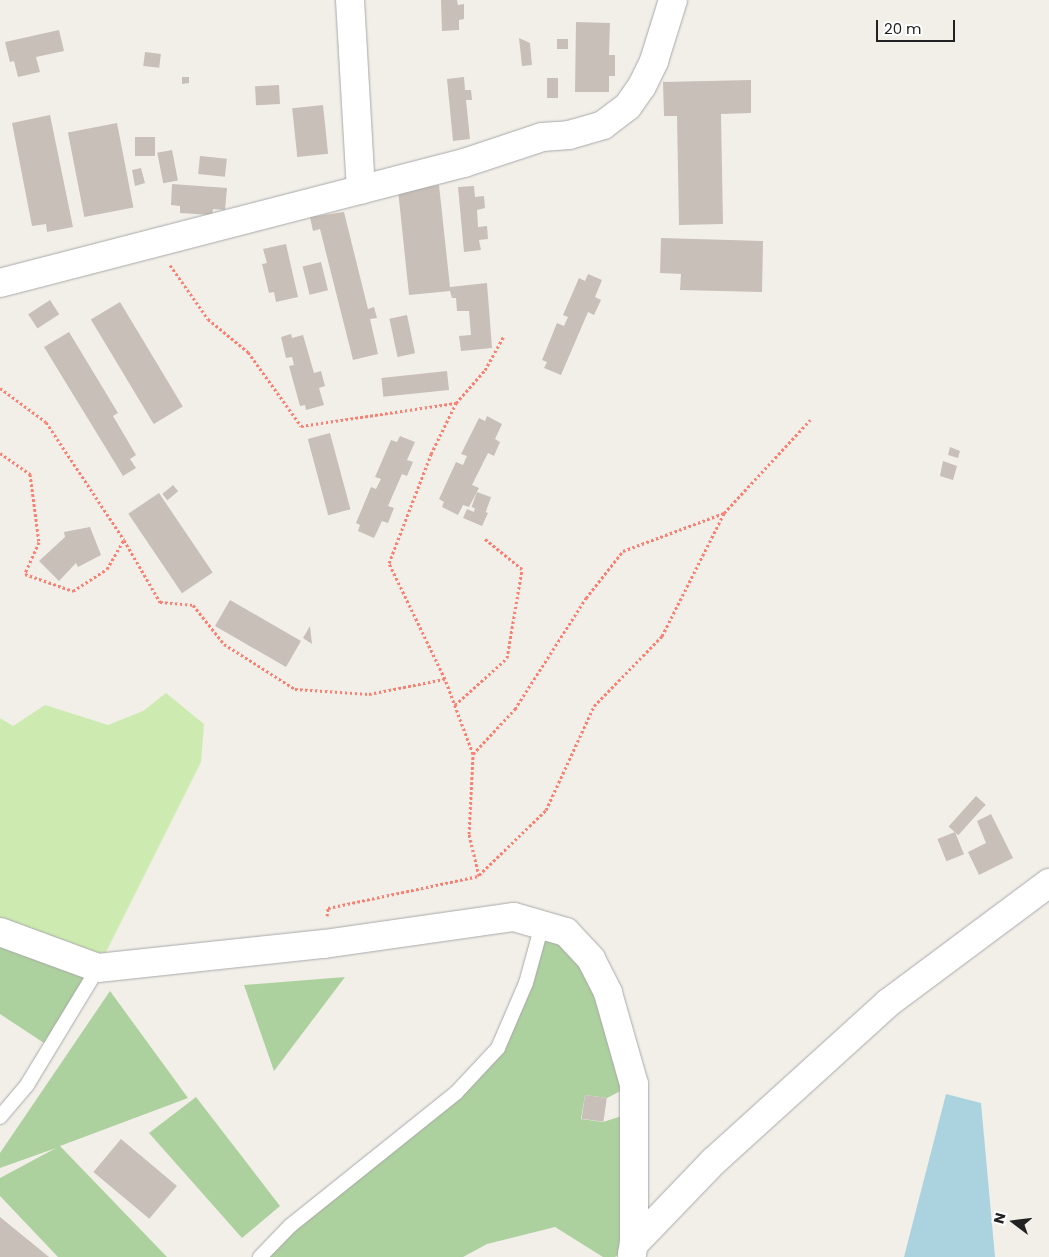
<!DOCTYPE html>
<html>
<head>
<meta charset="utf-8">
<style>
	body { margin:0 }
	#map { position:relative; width:1049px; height:1257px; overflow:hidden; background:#f2efe9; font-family:Poppins,sans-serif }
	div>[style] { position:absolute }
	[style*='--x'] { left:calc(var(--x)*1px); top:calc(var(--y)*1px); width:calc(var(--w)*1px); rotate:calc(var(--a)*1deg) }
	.grass>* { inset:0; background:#cdebb0 }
	.forest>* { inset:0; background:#add19e }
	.water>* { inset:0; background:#aad3df }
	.building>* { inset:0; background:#c7bfb8; transform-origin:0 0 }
	.path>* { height:3px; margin-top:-1.5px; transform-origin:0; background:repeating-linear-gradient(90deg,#fa8072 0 2.5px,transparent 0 5px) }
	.roads { filter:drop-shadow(0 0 1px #a9a9a9) drop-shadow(0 0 1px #a9a9a9) }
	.lane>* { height:14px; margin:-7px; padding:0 7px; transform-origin:7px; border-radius:7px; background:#fff }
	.street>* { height:28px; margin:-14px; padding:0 14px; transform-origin:14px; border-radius:14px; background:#fff }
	span { translate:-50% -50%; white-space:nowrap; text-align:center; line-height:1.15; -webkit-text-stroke:4px #fff; paint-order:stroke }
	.north { position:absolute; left:989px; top:1197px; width:50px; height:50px; -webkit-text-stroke:4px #fff; paint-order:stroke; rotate:285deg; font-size:14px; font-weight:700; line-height:20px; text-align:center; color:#222 }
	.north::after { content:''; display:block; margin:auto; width:18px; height:22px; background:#222; clip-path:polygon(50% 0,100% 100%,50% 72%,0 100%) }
	.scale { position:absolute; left:876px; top:20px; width:79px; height:22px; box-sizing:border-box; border:2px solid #222; border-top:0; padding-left:6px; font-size:15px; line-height:18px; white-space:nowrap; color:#222; -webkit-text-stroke:4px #fff; paint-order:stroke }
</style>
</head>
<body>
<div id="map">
	<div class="grass">
		<div style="clip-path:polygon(166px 693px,204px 724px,201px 762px,98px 968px,0 932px,0 718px,13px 726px,45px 705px,108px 725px,143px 711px)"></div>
	</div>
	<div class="forest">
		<div style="clip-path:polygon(542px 925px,566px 932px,634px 1084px,607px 1098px,585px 1095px,581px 1119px,603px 1122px,634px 1112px,634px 1244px,615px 1257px,603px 1257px,555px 1227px,487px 1244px,463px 1257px,260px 1257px,456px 1093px,498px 1048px)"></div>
		<div style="clip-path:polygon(0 930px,98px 968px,50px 1047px,0 1014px)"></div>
		<div style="clip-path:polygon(345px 977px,274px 1071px,244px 985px)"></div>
		<div style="clip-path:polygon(110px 991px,188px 1098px,60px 1146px,167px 1257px,58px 1257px,0 1196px,0 1178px,56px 1148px,0 1168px,0 1153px)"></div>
		<div style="clip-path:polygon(196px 1097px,280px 1206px,242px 1238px,149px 1133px)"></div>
	</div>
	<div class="water">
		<div style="clip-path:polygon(946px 1094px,981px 1103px,995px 1257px,904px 1257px)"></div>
	</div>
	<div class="building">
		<div style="clip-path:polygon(441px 0,457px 0,458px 5px,464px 4px,464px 19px,459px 20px,459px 30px,442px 31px)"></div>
		<div style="clip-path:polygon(576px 22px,610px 23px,609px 55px,615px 55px,615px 76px,609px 76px,609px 92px,575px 92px)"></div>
		<div style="clip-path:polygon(59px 30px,64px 51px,36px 57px,40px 72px,18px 77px,14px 61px,10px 62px,5px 42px)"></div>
		<div style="clip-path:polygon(519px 38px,530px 43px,532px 65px,522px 66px)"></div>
		<div style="left:557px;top:39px;width:11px;height:10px"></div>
		<div style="left:145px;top:52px;width:16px;height:14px;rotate:7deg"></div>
		<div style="clip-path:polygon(182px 77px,189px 77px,189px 83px,182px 84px)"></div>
		<div style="clip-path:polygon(464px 77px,465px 90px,471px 90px,472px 100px,466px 100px,470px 139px,453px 141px,447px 79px)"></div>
		<div style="left:558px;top:78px;width:20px;height:11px;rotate:90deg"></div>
		<div style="clip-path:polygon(751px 80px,751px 113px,721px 114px,723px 224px,679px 225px,677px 116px,664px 116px,663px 82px)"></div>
		<div style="left:279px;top:85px;width:19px;height:24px;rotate:87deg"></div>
		<div style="left:323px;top:105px;width:49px;height:31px;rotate:84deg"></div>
		<div style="clip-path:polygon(50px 115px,73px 227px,47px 232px,46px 224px,32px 226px,12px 123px)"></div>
		<div style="left:117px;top:123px;width:86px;height:50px;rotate:79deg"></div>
		<div style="left:135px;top:137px;width:20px;height:19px"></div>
		<div style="left:172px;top:150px;width:31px;height:15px;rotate:79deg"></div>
		<div style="left:200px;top:156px;width:27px;height:18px;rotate:6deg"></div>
		<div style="clip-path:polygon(141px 168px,145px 183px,135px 186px,132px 170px)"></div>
		<div style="clip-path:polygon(172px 184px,227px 188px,225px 210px,213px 209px,212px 215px,180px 213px,180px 206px,171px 205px)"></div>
		<div style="clip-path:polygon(439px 185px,450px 287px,487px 283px,492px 348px,461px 351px,459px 336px,471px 335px,469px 311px,457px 311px,456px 298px,452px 298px,450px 291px,409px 295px,398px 190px)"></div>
		<div style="clip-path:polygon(474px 186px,475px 197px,484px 196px,485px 208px,477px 210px,478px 227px,487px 226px,488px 239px,479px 240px,481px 250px,464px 252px,458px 187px)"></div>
		<div style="clip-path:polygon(344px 212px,368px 309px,374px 307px,377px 318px,370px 319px,378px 354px,353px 360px,320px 229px,313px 231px,310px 217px)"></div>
		<div style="clip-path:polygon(661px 238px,763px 241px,762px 292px,680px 290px,681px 274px,660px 273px)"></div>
		<div style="clip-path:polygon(286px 244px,298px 297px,276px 302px,274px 292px,269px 293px,262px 264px,267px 263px,263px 249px)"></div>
		<div style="left:321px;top:262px;width:29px;height:19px;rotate:76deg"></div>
		<div style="clip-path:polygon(588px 274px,602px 280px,595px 297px,601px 300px,594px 315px,588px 312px,561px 375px,544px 368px,547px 362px,542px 360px,557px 323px,564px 326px,568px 317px,563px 315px,579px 278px,585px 281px)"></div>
		<div style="left:50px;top:300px;width:17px;height:26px;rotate:57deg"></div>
		<div style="left:120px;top:302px;width:122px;height:34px;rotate:59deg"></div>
		<div style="left:407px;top:315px;width:39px;height:18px;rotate:78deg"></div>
		<div style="clip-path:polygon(69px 332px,118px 413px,113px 416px,136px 455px,130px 459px,136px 468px,123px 476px,44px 347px)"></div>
		<div style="clip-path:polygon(291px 334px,292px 338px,303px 335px,314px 373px,321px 371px,325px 386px,319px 388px,324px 405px,306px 410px,305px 405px,300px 406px,289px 366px,294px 365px,292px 357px,286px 358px,281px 337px)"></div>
		<div style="left:447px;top:371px;width:19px;height:66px;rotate:84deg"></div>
		<div style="clip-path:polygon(487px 416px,502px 424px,495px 439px,500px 442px,494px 456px,488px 453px,472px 485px,479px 488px,469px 507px,463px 505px,458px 515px,442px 507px,444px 502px,439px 499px,456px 462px,463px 465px,467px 456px,461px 454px,479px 418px,485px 421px)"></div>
		<div style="left:330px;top:433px;width:79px;height:23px;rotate:75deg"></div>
		<div style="clip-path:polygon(400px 436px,415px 442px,407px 460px,413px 462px,407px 476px,402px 474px,388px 506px,394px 508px,388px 523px,382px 521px,374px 538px,358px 531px,360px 525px,356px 523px,371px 487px,376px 489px,381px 479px,375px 477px,391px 440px,397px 442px)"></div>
		<div style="clip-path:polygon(950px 447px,960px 451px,958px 458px,948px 455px)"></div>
		<div style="clip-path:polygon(943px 461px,957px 466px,953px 480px,940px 476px)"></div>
		<div style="left:173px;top:485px;width:8px;height:14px;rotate:50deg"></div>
		<div style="left:477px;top:492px;width:15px;height:16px;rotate:20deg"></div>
		<div style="left:159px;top:493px;width:96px;height:37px;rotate:56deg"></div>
		<div style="clip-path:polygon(475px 508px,488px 513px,482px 526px,463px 518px,467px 509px,474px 512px)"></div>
		<div style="clip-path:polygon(90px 527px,101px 555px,78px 567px,76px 563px,59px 581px,39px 561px,65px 537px,64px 532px)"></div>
		<div style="left:230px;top:600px;width:82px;height:30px;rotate:30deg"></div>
		<div style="clip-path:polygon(310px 626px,312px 644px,303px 638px)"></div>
		<div style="left:976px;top:796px;width:13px;height:41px;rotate:42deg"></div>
		<div style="clip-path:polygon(991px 814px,1013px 858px,979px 875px,968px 852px,986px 843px,977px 821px)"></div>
		<div style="left:955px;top:832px;width:24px;height:19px;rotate:68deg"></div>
		<div style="left:585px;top:1095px;width:22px;height:24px;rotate:8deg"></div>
		<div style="left:121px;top:1139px;width:73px;height:43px;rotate:40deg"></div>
		<div style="clip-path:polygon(0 1217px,49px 1257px,0 1257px)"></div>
	</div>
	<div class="path">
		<div style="--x:170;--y:265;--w:66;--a:54.9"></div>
		<div style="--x:208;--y:319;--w:52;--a:39.5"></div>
		<div style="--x:248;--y:352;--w:91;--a:54.4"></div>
		<div style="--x:301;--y:426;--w:156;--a:-8.5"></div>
		<div style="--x:0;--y:388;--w:57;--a:36.5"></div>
		<div style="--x:46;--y:422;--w:141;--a:56.5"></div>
		<div style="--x:124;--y:540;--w:72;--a:59.9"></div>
		<div style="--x:160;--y:602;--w:33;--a:5"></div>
		<div style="--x:193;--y:605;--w:50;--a:51.5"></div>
		<div style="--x:224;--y:644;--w:84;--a:32.4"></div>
		<div style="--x:295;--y:689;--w:74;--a:3.9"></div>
		<div style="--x:369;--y:694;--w:77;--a:-11.2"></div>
		<div style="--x:0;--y:453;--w:37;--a:35"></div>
		<div style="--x:30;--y:474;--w:69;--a:82.5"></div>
		<div style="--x:39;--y:542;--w:35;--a:114"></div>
		<div style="--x:25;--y:574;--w:51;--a:19.5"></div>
		<div style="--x:73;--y:591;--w:40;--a:-32.9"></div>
		<div style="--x:107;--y:569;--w:34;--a:-60"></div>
		<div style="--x:455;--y:705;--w:70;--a:-42.1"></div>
		<div style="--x:507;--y:658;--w:90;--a:-80.4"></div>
		<div style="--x:522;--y:569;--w:49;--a:-140.8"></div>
		<div style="--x:473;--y:754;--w:62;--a:-47"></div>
		<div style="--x:515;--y:709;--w:132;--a:-57.4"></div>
		<div style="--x:586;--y:598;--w:60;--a:-51.8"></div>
		<div style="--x:623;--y:551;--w:108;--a:-20.6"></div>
		<div style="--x:479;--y:875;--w:93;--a:-44.1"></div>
		<div style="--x:546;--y:810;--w:115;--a:-65.2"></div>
		<div style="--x:594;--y:706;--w:98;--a:-45.8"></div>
		<div style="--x:662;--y:636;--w:138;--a:-63.2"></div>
		<div style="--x:724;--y:513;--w:127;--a:-47.2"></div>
		<div style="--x:327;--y:916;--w:8;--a:-83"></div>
		<div style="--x:328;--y:908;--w:154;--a:-12"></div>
		<div style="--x:479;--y:876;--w:43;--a:-103.4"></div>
		<div style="--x:469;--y:834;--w:80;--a:-87.1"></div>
		<div style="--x:473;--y:754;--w:80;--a:-110.5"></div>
		<div style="--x:445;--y:679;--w:129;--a:-115.8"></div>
		<div style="--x:389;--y:563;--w:117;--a:-68.9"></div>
		<div style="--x:431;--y:454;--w:57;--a:-63.9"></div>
		<div style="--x:456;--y:403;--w:44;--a:-48.7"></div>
		<div style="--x:485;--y:370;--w:38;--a:-61"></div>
	</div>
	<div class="roads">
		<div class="lane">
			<div style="--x:0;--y:1117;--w:42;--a:-49.8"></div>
			<div style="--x:27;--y:1085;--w:137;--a:-58.7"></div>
			<div style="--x:260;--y:1257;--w:43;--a:-45.9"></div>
			<div style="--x:290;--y:1226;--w:213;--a:-38.7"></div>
			<div style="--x:456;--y:1093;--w:62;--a:-47"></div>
			<div style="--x:498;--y:1048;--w:71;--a:-66.7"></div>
			<div style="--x:526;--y:983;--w:60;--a:-74.6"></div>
		</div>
		<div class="street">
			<div style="--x:350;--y:0;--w:190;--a:86.7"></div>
			<div style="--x:0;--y:283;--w:479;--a:-14.5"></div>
			<div style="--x:464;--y:163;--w:82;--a:-18.4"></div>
			<div style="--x:542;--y:137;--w:27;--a:-4"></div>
			<div style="--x:569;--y:135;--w:35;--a:-16"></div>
			<div style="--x:603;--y:125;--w:31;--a:-37"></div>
			<div style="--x:628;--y:106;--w:24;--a:-55"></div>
			<div style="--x:642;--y:86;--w:28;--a:-64"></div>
			<div style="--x:654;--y:61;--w:64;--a:-72.7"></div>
			<div style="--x:0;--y:932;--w:104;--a:20.2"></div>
			<div style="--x:98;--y:968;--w:227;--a:-6.1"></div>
			<div style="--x:324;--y:944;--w:192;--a:-8.1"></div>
			<div style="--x:514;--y:917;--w:54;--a:16.1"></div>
			<div style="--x:566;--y:932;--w:37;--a:47"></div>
			<div style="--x:591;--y:959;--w:38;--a:63"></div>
			<div style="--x:608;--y:993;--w:95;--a:74.1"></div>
			<div style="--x:634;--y:1084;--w:160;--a:90"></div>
			<div style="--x:632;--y:1254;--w:10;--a:-79"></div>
			<div style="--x:634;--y:1244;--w:115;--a:-46.1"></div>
			<div style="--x:714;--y:1161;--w:235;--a:-42.2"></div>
			<div style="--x:888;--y:1003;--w:201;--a:-36.7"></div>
		</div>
	</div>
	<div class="north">N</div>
	<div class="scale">20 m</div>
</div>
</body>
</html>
